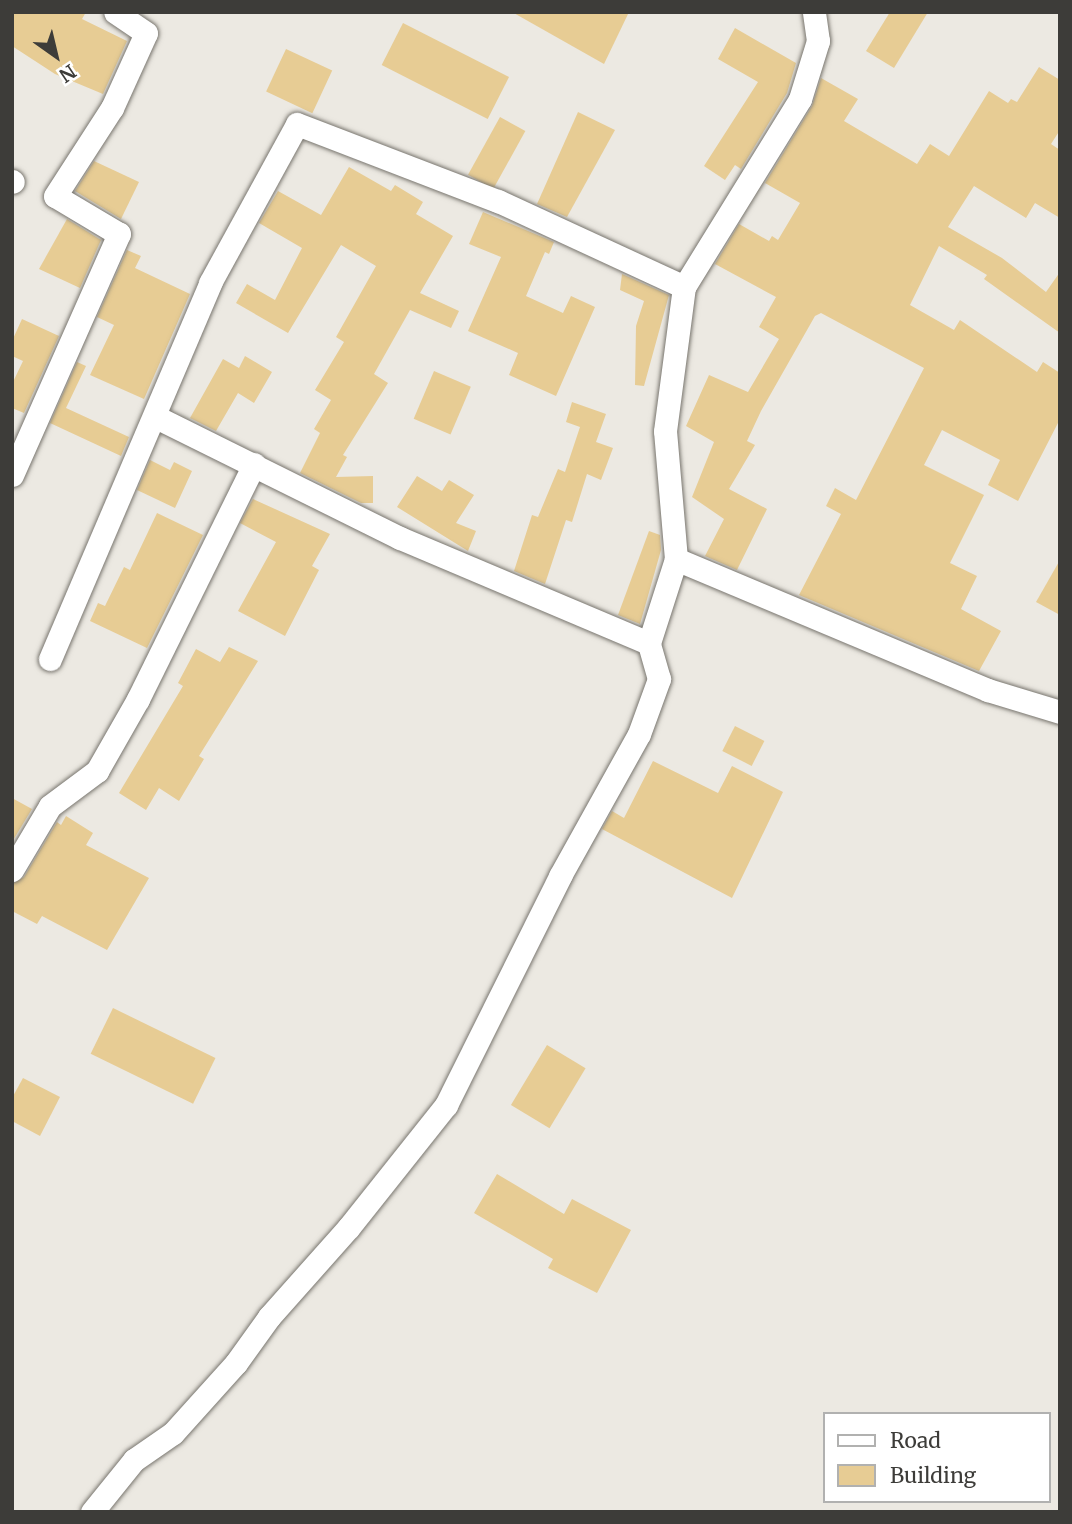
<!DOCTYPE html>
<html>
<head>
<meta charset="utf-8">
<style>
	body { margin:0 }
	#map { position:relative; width:1072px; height:1524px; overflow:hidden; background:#ece9e2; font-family:Merriweather,serif }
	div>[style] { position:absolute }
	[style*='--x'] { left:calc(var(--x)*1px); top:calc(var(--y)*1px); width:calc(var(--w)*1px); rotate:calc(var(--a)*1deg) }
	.building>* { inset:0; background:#e7cc94; transform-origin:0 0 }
	.roads { filter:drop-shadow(0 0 2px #78756e) drop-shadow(0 0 2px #78756e) }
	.street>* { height:23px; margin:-11.5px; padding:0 11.5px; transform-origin:11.5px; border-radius:11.5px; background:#fff }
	span { translate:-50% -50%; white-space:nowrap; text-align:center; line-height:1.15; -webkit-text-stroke:6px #fff; paint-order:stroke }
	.frame { position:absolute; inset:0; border:14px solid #3d3c39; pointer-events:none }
	.legend { position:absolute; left:823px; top:1412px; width:228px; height:91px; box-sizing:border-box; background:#fff; border:2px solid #b1b1b0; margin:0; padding:9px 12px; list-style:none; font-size:21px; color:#3d3c39 }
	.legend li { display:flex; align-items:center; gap:14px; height:35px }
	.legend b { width:35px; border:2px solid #b1b1b0 }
	.north { position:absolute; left:21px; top:21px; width:70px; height:70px; -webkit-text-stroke:5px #fff; paint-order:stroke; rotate:146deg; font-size:19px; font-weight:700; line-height:28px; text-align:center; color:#3d3c39 }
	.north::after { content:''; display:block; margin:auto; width:24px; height:32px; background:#3d3c39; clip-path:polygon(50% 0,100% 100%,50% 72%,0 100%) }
</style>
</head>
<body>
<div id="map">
	<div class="building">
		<div style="clip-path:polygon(12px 12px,86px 12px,82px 19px,127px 41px,103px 94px,55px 74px,12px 46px)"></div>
		<div style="clip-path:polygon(512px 12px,629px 12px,604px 64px)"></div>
		<div style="clip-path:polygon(890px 12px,928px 12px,894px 68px,866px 51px)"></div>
		<div style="left:403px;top:23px;width:119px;height:47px;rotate:27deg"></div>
		<div style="clip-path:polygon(735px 28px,796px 63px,787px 93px,741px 169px,735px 165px,725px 180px,704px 166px,758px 82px,718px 59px)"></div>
		<div style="left:286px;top:49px;width:51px;height:47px;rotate:25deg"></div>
		<div style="clip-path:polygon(1039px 67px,1060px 80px,1060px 130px,1051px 144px,1060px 150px,1060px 218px,1035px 203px,1026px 218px,974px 186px,948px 227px,1002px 258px,1046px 292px,1060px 272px,1060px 333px,984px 279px,987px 275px,939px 246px,910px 305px,954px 330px,960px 320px,1037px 372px,1043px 362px,1060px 373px,1060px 419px,1018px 501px,988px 485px,1000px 460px,942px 430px,924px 465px,984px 495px,950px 563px,977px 576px,961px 609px,1001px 631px,979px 671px,799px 595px,841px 514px,826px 506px,835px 488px,856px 500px,924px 368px,821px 313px,815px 316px,761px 411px,747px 441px,755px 445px,729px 489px,767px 509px,737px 570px,705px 556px,724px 519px,692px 497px,714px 442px,686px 426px,709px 375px,748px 392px,779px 339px,759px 327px,776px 297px,715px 264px,739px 224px,769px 241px,772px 236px,778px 240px,800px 203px,765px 183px,812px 106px,821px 78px,858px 99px,844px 121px,917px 164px,930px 144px,949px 156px,989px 91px,1008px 103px,1011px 99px,1017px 102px)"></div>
		<div style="clip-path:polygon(578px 112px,615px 130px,567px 217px,537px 204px)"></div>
		<div style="left:500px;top:117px;width:29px;height:66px;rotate:29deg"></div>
		<div style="clip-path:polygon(94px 161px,139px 182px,121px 219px,75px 191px)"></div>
		<div style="clip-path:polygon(349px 167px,391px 191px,395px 185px,423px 202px,416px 214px,453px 236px,420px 293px,459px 311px,451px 328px,410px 310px,374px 374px,388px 383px,343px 455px,347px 457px,336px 477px,373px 476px,373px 503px,361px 503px,300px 473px,320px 433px,314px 429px,331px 400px,315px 390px,344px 342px,336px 337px,376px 266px,341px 245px,288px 333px,236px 303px,247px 284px,275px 300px,302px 248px,259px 223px,278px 191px,321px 215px)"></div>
		<div style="clip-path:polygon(483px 212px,554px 242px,549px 254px,545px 252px,526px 296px,563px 313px,571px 296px,595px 307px,556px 396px,509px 375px,518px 353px,468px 331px,501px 257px,469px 244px)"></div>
		<div style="clip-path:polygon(67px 219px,101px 240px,80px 288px,39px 269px)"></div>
		<div style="clip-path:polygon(127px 250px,141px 256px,135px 268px,190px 294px,144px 399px,90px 375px,114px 325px,97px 317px)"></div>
		<div style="clip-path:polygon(622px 274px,669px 295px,644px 386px,635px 385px,636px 326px,644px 301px,620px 290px)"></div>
		<div style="clip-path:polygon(22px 319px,59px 336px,24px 413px,12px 408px,12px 384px,23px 361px,12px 356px,12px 341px)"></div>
		<div style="clip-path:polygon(245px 356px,272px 372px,254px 403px,238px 393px,216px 431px,190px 418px,223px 359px,239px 368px)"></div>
		<div style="clip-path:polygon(77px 362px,86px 366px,66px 408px,129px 437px,121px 456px,50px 423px)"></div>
		<div style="left:434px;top:371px;width:40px;height:52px;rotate:23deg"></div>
		<div style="clip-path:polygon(572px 402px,606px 414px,596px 442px,613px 448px,601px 480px,587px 474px,572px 522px,566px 520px,545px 584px,514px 571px,532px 515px,538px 517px,558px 469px,565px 472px,580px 427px,566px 422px)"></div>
		<div style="clip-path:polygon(150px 460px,170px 470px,174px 462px,192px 471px,175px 508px,137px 490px)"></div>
		<div style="clip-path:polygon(417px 476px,442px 491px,449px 480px,474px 495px,456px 523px,476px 531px,468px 551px,397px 507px)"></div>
		<div style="clip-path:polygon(253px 499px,330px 534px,312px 566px,319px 570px,285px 636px,238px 611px,276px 542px,240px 523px)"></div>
		<div style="clip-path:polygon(157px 513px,203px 535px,147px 648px,90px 621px,98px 603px,105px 606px,124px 567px,130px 570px)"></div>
		<div style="clip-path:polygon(649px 531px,660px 535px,661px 550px,640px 624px,618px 615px)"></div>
		<div style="clip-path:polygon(1060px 560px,1060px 615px,1036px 602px)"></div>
		<div style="clip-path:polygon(229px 647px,258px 661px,199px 756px,204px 759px,179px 801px,159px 788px,146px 810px,119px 793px,183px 686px,178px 683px,196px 649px,220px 662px)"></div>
		<div style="left:735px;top:726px;width:33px;height:28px;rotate:27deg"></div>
		<div style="clip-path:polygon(653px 761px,718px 793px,732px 766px,783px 792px,732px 898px,602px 829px,612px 811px,624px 818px)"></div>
		<div style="clip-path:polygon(12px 798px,32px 809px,12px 842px)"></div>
		<div style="clip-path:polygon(66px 816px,93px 833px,86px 845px,149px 878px,107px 950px,42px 916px,37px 924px,12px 911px,12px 884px,24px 877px,57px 822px,61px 825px)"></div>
		<div style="left:113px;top:1008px;width:114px;height:51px;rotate:26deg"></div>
		<div style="left:547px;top:1045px;width:45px;height:70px;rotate:31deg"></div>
		<div style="clip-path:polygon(23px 1078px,60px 1097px,40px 1136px,12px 1121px,12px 1098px)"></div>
		<div style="clip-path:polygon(497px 1174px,564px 1214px,572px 1199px,631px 1230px,597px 1293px,548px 1268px,553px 1259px,474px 1213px)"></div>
	</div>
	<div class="roads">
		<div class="street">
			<div style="--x:12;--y:181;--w:1;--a:45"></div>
			<div style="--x:156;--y:417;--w:272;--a:26.4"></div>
			<div style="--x:400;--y:538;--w:270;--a:22.9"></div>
			<div style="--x:12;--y:475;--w:264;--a:-66.1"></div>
			<div style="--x:119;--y:234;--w:74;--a:-149.3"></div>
			<div style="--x:55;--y:196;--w:105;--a:-57.1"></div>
			<div style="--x:112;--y:108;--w:82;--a:-65.6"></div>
			<div style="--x:146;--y:33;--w:37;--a:-146"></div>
			<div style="--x:676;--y:559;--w:338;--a:22.8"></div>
			<div style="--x:988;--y:690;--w:75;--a:17"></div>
			<div style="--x:50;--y:659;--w:409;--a:-66.9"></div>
			<div style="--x:210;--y:283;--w:181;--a:-61.3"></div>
			<div style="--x:297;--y:124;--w:215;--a:21"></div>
			<div style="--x:498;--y:201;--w:205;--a:24.8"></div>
			<div style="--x:12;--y:870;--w:74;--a:-59.3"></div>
			<div style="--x:50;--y:806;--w:59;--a:-36.7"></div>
			<div style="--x:97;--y:771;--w:83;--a:-60.3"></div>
			<div style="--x:138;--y:699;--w:262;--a:-63.7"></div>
			<div style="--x:92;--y:1512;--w:67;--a:-51.1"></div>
			<div style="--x:134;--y:1460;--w:47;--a:-34.7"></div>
			<div style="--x:173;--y:1433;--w:94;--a:-48"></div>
			<div style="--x:236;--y:1363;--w:57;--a:-54.3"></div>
			<div style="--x:269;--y:1317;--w:120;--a:-48.4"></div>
			<div style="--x:349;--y:1227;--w:156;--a:-51.5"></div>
			<div style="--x:446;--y:1105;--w:256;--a:-63.5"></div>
			<div style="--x:560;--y:876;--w:162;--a:-60.9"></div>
			<div style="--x:639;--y:734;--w:59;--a:-70"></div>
			<div style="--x:659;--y:679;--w:37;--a:-106"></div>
			<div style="--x:649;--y:643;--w:88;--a:-72.2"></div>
			<div style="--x:676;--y:559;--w:128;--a:-94.9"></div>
			<div style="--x:665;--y:431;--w:145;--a:-82.5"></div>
			<div style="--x:684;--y:287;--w:221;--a:-58.3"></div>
			<div style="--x:800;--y:99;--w:61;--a:-72.8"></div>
			<div style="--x:818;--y:41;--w:29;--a:-98"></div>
		</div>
	</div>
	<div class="frame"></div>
	<ul class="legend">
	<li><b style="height:9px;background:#fff"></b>Road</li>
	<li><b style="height:19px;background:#e7cc94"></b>Building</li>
	</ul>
	<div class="north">N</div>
</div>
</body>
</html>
